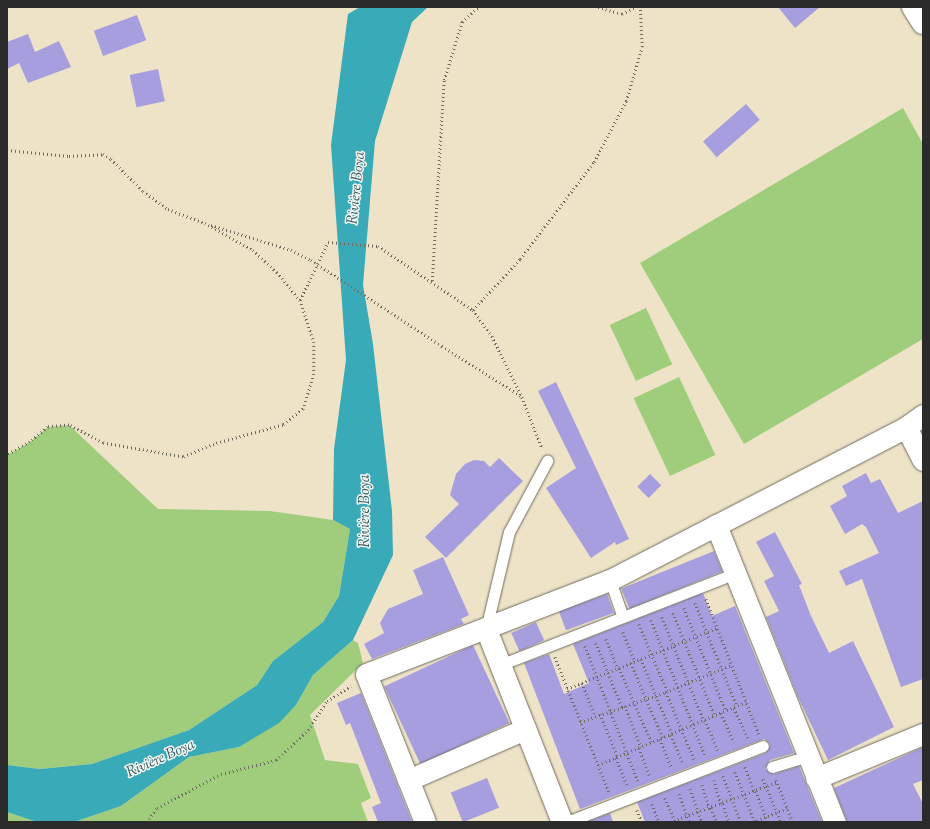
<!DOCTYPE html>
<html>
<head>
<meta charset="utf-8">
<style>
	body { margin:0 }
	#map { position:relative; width:930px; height:829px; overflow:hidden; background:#eee3c6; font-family:"Sorts Mill Goudy",serif }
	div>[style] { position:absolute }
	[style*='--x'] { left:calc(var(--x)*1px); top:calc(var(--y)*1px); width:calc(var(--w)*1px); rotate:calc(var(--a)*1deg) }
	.green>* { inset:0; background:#9fcd7b; transform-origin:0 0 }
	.water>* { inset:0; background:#39aab7 }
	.building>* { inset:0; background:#a79edf; transform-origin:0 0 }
	.path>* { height:2.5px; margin-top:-1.25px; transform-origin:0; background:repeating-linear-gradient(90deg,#6f6b61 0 1px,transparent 0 4px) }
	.roads { filter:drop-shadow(0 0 1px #6f6b61) drop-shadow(0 0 1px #6f6b61) }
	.service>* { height:11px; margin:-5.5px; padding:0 5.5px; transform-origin:5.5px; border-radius:5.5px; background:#fff }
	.minor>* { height:21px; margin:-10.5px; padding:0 10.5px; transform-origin:10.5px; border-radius:10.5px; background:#fff }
	.trunk>* { height:22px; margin:-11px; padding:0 11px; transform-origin:11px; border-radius:11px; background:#fff }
	.path-bridge>* { height:2.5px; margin-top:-1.25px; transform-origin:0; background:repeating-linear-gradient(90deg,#6f6b61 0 1px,transparent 0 4px) }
	span { translate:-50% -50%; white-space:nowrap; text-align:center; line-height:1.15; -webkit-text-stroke:3px #f6f6f2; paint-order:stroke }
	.water-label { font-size:15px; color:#315e63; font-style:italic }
	.frame { position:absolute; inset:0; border:8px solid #2b2b2b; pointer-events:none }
</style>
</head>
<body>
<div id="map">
	<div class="green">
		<div style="clip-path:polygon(903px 108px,923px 144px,923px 339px,744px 444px,640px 263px)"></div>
		<div style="left:646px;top:308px;width:62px;height:40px;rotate:65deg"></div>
		<div style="left:679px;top:377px;width:86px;height:50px;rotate:65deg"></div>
		<div style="clip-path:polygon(69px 425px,158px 509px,270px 511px,333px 520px,350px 529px,339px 596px,323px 622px,273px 661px,257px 685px,189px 730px,92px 764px,40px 769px,7px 765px,7px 455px,30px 442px,48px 427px)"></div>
		<div style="clip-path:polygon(353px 640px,358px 643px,363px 663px,310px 715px,325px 760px,358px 764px,371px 798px,361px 803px,368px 822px,74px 822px,121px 806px,189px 757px,239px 747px,296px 705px,313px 675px)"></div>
		<div style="clip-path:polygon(7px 812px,37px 822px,7px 822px)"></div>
	</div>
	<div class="water">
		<div style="clip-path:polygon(360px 7px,428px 7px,412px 22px,375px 141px,363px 285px,373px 344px,392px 511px,393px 555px,353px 640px,313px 675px,296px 705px,279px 723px,239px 747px,189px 757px,121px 806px,74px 822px,37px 822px,7px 812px,7px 765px,40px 769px,92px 764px,189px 730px,257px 685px,273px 661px,323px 622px,339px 596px,350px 529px,333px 520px,334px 449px,346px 360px,331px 145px,348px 14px)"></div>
	</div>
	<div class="building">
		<div style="clip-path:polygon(778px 7px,820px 7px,795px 28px)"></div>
		<div style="left:137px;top:15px;width:27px;height:46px;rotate:70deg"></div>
		<div style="clip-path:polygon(28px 34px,35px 52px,59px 41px,71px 67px,28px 83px,19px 63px,7px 69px,7px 42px)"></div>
		<div style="left:158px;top:69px;width:33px;height:29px;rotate:78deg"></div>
		<div style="left:746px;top:104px;width:21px;height:57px;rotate:49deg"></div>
		<div style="clip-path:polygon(556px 382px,629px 539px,616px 545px,615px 542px,591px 558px,546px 488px,576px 468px,538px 391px)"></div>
		<div style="clip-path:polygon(499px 458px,523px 481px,446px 558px,425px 537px,459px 504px,450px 495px,456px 474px,465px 464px,474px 460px,484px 461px,490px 467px)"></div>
		<div style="clip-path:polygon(866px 473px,871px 483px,880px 479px,898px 513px,923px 501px,923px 679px,901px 687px,862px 579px,846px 586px,839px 571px,879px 553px,866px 527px,862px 524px,845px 534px,830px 506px,847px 496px,842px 486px)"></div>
		<div style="left:650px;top:474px;width:16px;height:18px;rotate:45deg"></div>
		<div style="clip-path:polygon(775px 532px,802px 584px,799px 585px,811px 616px,829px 653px,853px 641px,894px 727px,828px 760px,798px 697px,766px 617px,779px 611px,764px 581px,774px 576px,756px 542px)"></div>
		<div style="left:714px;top:551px;width:22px;height:100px;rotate:68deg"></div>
		<div style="clip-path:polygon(443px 557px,469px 615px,461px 619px,464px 624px,372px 659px,364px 644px,384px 633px,380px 623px,388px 609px,423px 594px,413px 570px)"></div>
		<div style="clip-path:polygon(703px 593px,712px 616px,735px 606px,794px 753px,770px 760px,765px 769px,774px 774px,799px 766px,822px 822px,645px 822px,637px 802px,766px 753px,770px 744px,764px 739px,580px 809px,524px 663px,549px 654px,564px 694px,589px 683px,573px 644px)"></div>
		<div style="left:607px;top:594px;width:20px;height:51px;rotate:70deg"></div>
		<div style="left:536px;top:622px;width:20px;height:27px;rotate:66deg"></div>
		<div style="left:473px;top:645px;width:86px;height:98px;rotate:65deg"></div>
		<div style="clip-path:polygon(361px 693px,397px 784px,412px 822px,378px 822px,372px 807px,381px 803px,350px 723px,346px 725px,337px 703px)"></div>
		<div style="clip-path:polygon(923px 747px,923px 780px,913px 784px,923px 804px,923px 822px,847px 822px,834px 788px)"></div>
		<div style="left:487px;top:778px;width:32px;height:39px;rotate:68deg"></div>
		<div style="clip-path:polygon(610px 813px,613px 822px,586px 822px)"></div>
	</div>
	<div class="path">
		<div style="--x:598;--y:7;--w:25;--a:16"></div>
		<div style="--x:622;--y:14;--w:15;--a:-28"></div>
		<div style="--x:7;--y:150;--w:62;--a:5.5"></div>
		<div style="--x:69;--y:156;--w:34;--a:-3"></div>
		<div style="--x:103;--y:154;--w:9;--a:32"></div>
		<div style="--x:111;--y:159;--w:45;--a:45"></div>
		<div style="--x:143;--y:191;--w:31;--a:36"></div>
		<div style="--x:168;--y:209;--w:40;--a:21"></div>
		<div style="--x:205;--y:223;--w:55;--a:29.4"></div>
		<div style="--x:253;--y:250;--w:33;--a:43"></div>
		<div style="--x:277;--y:272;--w:36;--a:51"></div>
		<div style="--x:300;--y:300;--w:44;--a:71.6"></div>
		<div style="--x:314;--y:342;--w:32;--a:90"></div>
		<div style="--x:314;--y:374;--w:37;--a:107"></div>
		<div style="--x:303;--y:409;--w:26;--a:141"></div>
		<div style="--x:283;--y:425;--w:72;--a:164.6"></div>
		<div style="--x:214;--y:444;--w:34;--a:157"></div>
		<div style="--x:183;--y:457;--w:81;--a:-170.1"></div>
		<div style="--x:103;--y:443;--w:38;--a:-152"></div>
		<div style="--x:69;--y:425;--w:21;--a:175"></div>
		<div style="--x:48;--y:427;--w:23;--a:140"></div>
		<div style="--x:30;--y:442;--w:26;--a:151"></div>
		<div style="--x:211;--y:225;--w:84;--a:17.4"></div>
		<div style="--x:291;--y:250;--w:22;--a:27"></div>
		<div style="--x:432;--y:281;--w:201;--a:-86.6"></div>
		<div style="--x:444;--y:80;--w:61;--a:-72.8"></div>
		<div style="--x:462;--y:22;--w:22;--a:-43"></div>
		<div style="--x:300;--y:300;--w:64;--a:-64.2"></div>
		<div style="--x:328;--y:242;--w:50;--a:4.6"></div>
		<div style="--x:378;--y:246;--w:115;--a:34"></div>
		<div style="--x:473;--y:310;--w:69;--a:-47.3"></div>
		<div style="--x:520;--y:259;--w:122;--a:-52.7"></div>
		<div style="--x:594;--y:162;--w:69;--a:-62.3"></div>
		<div style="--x:626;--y:101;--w:56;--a:-73.5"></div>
		<div style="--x:642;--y:47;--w:40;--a:-92.9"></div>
		<div style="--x:473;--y:310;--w:32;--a:54"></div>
		<div style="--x:492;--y:336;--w:68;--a:63.8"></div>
		<div style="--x:522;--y:397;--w:55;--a:68.6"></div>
		<div style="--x:442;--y:346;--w:93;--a:32.3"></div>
		<div style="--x:706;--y:599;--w:145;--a:68.6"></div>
		<div style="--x:695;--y:603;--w:111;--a:67.8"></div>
		<div style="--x:684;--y:608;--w:111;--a:67.8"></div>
		<div style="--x:673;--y:613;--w:111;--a:67.8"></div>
		<div style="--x:662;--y:617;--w:112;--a:68"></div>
		<div style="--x:651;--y:620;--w:145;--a:68.2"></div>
		<div style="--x:639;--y:624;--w:73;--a:67.3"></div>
		<div style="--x:623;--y:632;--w:31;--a:68"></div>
		<div style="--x:606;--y:639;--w:31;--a:68"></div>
		<div style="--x:596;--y:643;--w:69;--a:67.9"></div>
		<div style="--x:585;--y:646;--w:145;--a:68.6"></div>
		<div style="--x:555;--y:657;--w:145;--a:68.2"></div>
		<div style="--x:641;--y:659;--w:81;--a:67.5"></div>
		<div style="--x:631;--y:663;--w:82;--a:66.9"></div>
		<div style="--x:619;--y:668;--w:82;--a:66.3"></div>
		<div style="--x:582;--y:683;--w:35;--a:68"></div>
		<div style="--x:567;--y:689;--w:162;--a:-22.1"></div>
		<div style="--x:666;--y:692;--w:73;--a:67.3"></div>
		<div style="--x:625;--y:706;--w:44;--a:68.7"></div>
		<div style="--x:734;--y:708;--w:33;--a:65"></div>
		<div style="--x:721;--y:713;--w:32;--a:66"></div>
		<div style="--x:600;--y:714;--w:47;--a:67.3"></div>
		<div style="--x:705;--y:720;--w:33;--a:67"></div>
		<div style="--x:580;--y:722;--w:91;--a:-19.2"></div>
		<div style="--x:666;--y:692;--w:70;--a:-22.6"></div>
		<div style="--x:671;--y:735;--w:30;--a:67"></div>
		<div style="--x:660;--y:739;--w:31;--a:68"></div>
		<div style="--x:639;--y:748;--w:30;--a:69"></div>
		<div style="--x:616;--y:758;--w:29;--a:68"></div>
		<div style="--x:598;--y:765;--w:161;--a:-23.1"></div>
		<div style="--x:745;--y:767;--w:26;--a:69"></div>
		<div style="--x:735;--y:772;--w:54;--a:68.2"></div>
		<div style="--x:723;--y:776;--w:49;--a:68.6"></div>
		<div style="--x:763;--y:779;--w:47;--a:67.3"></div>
		<div style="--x:714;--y:780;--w:25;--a:74"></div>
		<div style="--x:776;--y:780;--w:45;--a:68"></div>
		<div style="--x:702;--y:785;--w:25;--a:72"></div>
		<div style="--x:690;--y:789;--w:35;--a:70"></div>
		<div style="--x:756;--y:791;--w:33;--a:69"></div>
		<div style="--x:679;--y:794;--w:30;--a:70"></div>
		<div style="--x:665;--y:798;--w:26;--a:67"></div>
		<div style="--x:652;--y:804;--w:19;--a:69"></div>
		<div style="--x:723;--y:804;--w:19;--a:72"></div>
		<div style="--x:711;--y:808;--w:15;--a:67"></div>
		<div style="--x:637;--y:810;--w:13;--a:67"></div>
		<div style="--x:146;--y:822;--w:18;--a:-52"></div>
		<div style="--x:157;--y:808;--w:72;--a:-28"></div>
		<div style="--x:221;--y:774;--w:57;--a:-14.3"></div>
		<div style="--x:276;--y:760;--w:44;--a:-43.2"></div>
		<div style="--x:308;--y:730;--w:35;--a:-57"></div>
		<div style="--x:327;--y:701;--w:28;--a:-32"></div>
		<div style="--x:670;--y:822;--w:114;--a:-20.5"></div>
		<div style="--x:753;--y:822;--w:37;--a:-22"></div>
	</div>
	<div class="roads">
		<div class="service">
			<div style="--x:610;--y:580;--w:39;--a:71"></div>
			<div style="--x:486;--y:629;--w:100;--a:-76.7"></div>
			<div style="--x:509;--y:532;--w:81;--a:-61.8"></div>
			<div style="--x:500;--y:665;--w:253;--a:-21.3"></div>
			<div style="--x:772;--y:767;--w:37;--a:-17"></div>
			<div style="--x:567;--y:822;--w:210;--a:-21.2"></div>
		</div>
		<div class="minor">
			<div style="--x:906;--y:427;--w:37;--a:63"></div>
			<div style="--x:716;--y:525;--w:320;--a:68.2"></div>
			<div style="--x:486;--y:629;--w:207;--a:68.5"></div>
			<div style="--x:816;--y:778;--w:116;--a:-22.4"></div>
			<div style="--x:408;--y:780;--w:128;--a:-23.6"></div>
			<div style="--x:425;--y:822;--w:159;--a:-111.7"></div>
			<div style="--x:366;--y:674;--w:261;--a:-21.1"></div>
			<div style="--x:610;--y:580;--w:333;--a:-27.3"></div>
			<div style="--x:906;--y:427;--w:21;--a:-35"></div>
		</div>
		<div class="trunk">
			<div style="--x:913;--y:7;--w:19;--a:58"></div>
		</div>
	</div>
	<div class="path-bridge">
		<div style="--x:311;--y:260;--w:157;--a:33.3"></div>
	</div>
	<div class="water-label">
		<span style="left:357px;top:188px;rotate:-84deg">Rivière Boya</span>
		<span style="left:366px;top:511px;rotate:-90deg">Rivière Boya</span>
		<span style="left:161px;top:759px;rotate:-24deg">Rivière Boya</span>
	</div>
	<div class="frame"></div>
</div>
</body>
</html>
